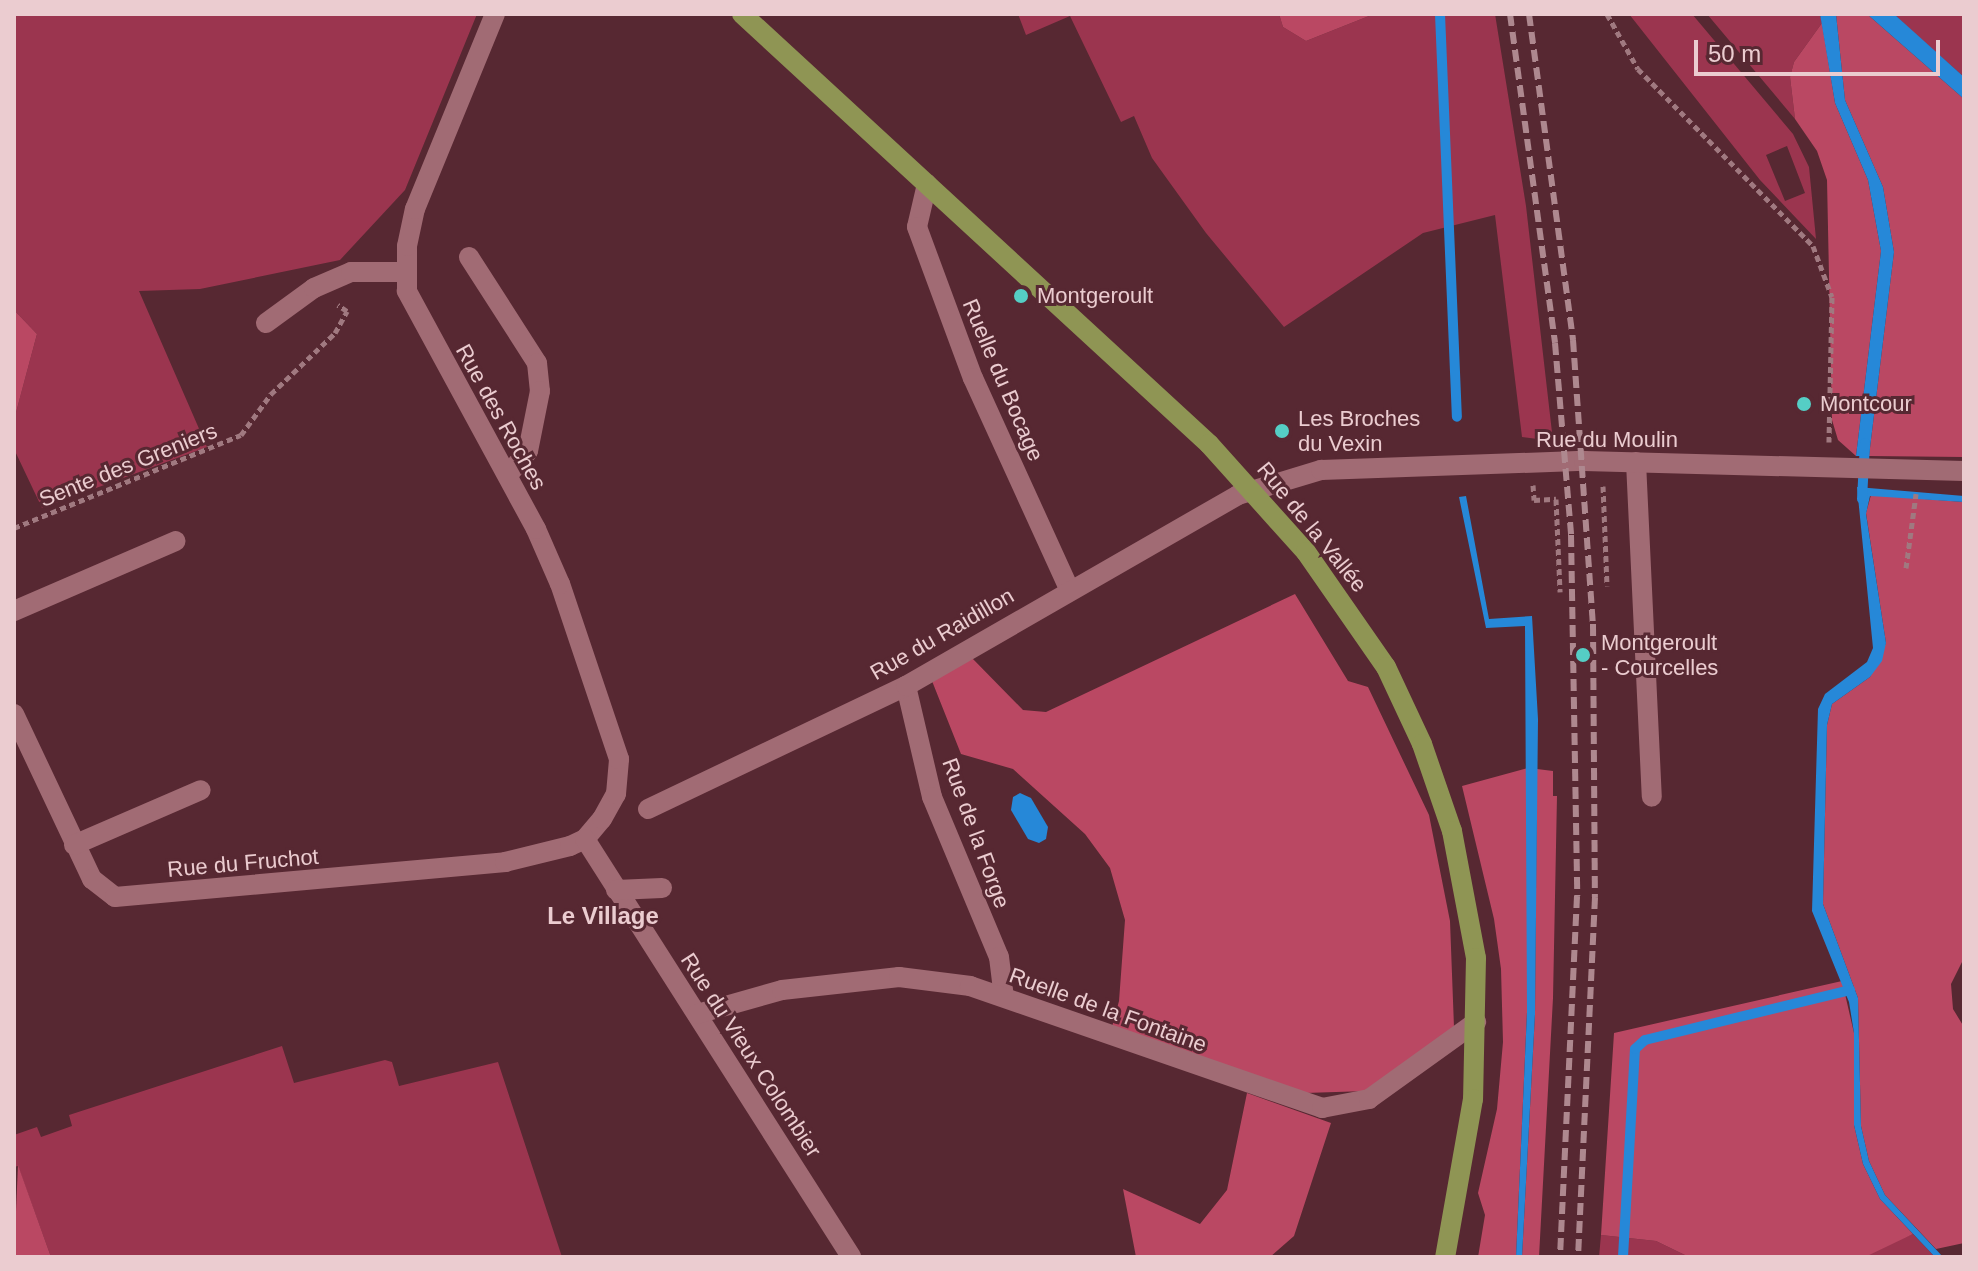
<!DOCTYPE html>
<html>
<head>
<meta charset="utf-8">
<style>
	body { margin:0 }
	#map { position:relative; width:1978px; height:1271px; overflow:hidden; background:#572832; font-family:Helvetica,sans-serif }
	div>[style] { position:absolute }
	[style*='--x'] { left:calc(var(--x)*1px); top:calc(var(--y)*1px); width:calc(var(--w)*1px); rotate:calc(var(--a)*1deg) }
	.green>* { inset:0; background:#9b354f }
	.forest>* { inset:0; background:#ba4863 }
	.water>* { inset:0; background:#2688d8 }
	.stream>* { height:10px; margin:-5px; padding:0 5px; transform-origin:5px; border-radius:5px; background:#2688d8 }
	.path>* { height:5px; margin-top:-2.5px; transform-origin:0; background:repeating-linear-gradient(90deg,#a07980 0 6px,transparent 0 10px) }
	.minor>* { height:20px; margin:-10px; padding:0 10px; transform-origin:10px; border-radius:10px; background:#a16b74 }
	.major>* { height:20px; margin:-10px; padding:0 10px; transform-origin:10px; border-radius:10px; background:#8f9554 }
	.rail>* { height:6px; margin-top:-3px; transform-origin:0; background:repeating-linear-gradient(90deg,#ae888f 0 12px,transparent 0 18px) }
	.dots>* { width:22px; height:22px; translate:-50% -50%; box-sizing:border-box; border:4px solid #572832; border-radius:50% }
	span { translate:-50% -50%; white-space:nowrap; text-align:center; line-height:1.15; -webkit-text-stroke:6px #572832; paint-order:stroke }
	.poi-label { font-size:22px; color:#ebccd0 }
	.left { translate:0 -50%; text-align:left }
	.street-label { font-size:22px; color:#ebccd0 }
	.neighbourhood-label { font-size:24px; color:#ebccd0; font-weight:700 }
	.frame { position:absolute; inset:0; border:16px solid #ebccd0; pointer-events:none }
	.scale { position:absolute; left:1694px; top:40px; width:246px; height:36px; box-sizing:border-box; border:4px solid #ebccd0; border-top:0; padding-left:10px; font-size:24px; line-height:28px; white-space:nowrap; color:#ebccd0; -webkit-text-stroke:6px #572832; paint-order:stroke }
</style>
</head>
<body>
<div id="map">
	<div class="green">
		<div style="clip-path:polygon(14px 14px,477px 14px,405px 190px,340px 260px,200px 289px,139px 291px,207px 447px,42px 508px,14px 449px,14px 420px,37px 334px,14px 310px)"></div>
		<div style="clip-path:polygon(1018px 14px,1279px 14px,1283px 27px,1306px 41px,1374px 14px,1495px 14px,1526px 206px,1553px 441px,1522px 437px,1495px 215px,1423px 233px,1284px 327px,1206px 233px,1152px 158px,1134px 116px,1121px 122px,1070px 16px,1026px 35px)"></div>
		<div style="clip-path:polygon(evenodd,1629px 14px,1692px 14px,1793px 134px,1809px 167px,1816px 239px,1760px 180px,1629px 14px,1787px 146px,1805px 193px,1785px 201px,1766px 155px,1787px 146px)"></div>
		<div style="clip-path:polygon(1707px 14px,1820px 14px,1822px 23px,1794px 62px,1790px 77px,1795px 119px)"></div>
		<div style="clip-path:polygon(1894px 14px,1964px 14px,1964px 77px,1913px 32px)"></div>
		<div style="clip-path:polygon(282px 1046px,294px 1083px,385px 1060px,392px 1062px,399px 1086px,498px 1062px,562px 1257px,51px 1257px,18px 1166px,14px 1167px,14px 1135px,37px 1127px,41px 1137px,72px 1126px,69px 1115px)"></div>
		<div style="clip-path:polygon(1913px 1234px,1935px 1257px,1865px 1257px,1872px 1250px)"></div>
		<div style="clip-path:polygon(1601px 1235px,1656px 1241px,1689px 1257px,1599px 1257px)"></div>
	</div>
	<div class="forest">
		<div style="clip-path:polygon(1279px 14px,1374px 14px,1306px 41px,1283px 27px)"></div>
		<div style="clip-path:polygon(1836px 14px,1867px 14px,1964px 99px,1964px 457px,1869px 456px,1894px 252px,1883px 187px,1845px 100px)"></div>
		<div style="clip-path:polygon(1822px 23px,1835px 103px,1868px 180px,1881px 251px,1856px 456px,1838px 440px,1832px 420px,1827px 180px,1817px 151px,1795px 119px,1790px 77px,1794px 62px)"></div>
		<div style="clip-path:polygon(14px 310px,37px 334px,14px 420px)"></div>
		<div style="clip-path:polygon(1871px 495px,1964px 502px,1964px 958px,1951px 984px,1953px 1009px,1964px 1027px,1964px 1243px,1936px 1249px,1885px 1195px,1869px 1161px,1861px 1126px,1858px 998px,1823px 904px,1827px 725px,1832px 704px,1870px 677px,1886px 643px,1866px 513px)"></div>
		<div style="clip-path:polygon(1295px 594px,1348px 681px,1368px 687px,1429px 815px,1450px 921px,1454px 1027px,1367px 1091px,1305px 1093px,1112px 1027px,1119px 1001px,1125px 920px,1110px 868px,1085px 834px,1013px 769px,961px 754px,932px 681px,972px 658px,1023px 710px,1046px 712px)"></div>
		<div style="clip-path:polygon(1528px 768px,1527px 1012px,1516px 1257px,1478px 1257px,1485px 1215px,1478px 1193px,1497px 1109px,1503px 1042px,1501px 969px,1494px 919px,1462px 786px)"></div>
		<div style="clip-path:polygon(1537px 769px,1553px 771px,1553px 796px,1557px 796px,1553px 998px,1539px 1257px,1522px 1257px,1535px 1014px)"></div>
		<div style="clip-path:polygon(1842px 981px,1854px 1033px,1854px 1125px,1863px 1164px,1880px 1199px,1913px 1234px,1865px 1257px,1689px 1257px,1656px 1241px,1601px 1235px,1614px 1033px)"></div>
		<div style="clip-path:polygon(1247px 1093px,1331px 1123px,1294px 1236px,1270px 1257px,1136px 1257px,1123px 1189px,1200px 1224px,1227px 1190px)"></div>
		<div style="clip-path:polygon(18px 1165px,51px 1257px,14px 1257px)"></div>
	</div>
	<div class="water">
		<div style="clip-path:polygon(1820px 14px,1836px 14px,1845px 100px,1883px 187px,1894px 252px,1869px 456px,1856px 456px,1881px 251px,1868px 180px,1835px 103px)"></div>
		<div style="clip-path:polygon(1867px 14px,1894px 14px,1964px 77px,1964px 99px)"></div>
		<div style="clip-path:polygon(1857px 487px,1964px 496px,1964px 502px,1870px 496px,1866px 514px,1886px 643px,1882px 661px,1870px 677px,1832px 704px,1827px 725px,1823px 904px,1858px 998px,1861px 1126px,1869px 1161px,1885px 1195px,1943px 1257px,1935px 1257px,1880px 1199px,1863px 1164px,1854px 1125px,1854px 1033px,1849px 1002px,1812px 911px,1818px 709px,1825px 694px,1867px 662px,1873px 648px)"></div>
		<div style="clip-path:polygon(1466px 496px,1489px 619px,1532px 616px,1538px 719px,1535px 1014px,1522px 1257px,1516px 1257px,1527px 1012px,1525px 626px,1486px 628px,1459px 497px)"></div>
		<div style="clip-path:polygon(1020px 793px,1031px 798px,1048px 827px,1046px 839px,1039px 843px,1028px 839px,1011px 810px,1013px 797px)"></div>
	</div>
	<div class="stream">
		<div style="--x:1440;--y:14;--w:403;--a:87.6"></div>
		<div style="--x:1862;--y:499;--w:56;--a:-86.9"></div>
		<div style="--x:1623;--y:1257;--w:208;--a:-86.7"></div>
		<div style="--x:1635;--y:1049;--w:13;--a:-42"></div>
		<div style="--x:1645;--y:1040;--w:211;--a:-13.7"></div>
	</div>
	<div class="path">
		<div style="--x:1607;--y:14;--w:63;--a:60.6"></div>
		<div style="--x:1638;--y:69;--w:249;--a:45.3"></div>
		<div style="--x:1813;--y:246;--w:54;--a:69.6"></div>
		<div style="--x:1832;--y:297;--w:145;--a:91.2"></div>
		<div style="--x:1533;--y:485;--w:15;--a:86"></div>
		<div style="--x:1534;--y:500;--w:22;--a:-3"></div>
		<div style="--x:1556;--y:499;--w:93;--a:87.5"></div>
		<div style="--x:1603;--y:486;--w:100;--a:87.7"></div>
		<div style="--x:14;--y:528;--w:245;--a:-22.3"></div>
		<div style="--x:241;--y:435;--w:51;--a:-53.8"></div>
		<div style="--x:271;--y:394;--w:88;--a:-43.6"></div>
		<div style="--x:335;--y:333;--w:25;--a:-61"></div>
		<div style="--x:347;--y:311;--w:11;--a:-146"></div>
		<div style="--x:1906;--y:568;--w:75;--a:-82.3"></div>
	</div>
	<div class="minor">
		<div style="--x:927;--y:184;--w:44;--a:103.1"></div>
		<div style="--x:917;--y:227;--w:161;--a:69.7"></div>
		<div style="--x:973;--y:378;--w:232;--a:65.5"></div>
		<div style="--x:469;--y:257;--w:126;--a:57.3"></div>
		<div style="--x:537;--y:363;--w:28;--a:84"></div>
		<div style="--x:540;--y:391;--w:61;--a:101.3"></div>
		<div style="--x:528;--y:451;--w:31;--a:130"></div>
		<div style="--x:266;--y:323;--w:59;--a:-36.1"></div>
		<div style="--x:314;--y:288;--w:40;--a:-23.4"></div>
		<div style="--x:351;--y:272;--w:54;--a:0"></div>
		<div style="--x:1636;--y:462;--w:335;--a:87.3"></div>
		<div style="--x:14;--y:611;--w:176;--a:-23.4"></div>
		<div style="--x:906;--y:686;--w:114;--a:76.8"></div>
		<div style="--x:932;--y:797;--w:173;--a:67.3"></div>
		<div style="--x:999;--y:957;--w:39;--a:83"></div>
		<div style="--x:14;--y:714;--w:183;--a:64.7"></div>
		<div style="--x:92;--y:879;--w:29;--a:38"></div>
		<div style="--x:115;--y:897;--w:392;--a:-5.1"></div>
		<div style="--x:505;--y:862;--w:67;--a:-13.8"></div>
		<div style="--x:570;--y:846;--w:17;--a:-25"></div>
		<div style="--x:585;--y:839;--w:26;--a:-50"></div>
		<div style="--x:602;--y:819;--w:29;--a:-61"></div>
		<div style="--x:616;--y:794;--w:35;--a:-85"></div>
		<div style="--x:619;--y:759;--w:185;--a:-108.6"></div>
		<div style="--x:560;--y:584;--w:60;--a:-113.6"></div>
		<div style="--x:536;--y:529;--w:271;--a:-118.5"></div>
		<div style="--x:407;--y:291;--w:45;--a:-90"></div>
		<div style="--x:407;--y:246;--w:38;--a:-78"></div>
		<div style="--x:415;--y:209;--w:211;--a:-67.7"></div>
		<div style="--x:648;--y:809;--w:286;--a:-25.5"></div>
		<div style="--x:906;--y:686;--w:383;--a:-29.9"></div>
		<div style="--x:1238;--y:495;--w:87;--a:-16.8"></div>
		<div style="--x:1321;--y:470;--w:263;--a:-2"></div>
		<div style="--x:1584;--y:461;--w:380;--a:1.5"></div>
		<div style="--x:585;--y:839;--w:495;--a:57.5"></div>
		<div style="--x:74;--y:845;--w:138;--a:-23.4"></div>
		<div style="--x:616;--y:890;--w:46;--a:-2.5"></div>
		<div style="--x:697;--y:1014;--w:88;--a:-15.8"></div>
		<div style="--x:782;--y:990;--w:118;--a:-6.3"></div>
		<div style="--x:899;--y:977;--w:72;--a:7.2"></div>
		<div style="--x:970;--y:986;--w:373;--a:19.1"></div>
		<div style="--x:1322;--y:1108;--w:48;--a:-10.8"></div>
		<div style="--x:1369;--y:1099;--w:132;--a:-35.7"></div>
	</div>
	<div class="major">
		<div style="--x:742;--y:14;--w:635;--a:42.64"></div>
		<div style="--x:1209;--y:444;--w:145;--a:48.1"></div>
		<div style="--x:1306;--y:552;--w:140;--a:55.2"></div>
		<div style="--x:1386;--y:667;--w:85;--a:64.9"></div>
		<div style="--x:1422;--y:744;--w:92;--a:71"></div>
		<div style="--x:1452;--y:831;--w:129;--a:79.3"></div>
		<div style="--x:1476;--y:958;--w:141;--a:91.2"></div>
		<div style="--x:1473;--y:1099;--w:160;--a:100"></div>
	</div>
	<div class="rail">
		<div style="--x:1510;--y:14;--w:332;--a:82.2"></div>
		<div style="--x:1555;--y:343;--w:193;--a:85.2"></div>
		<div style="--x:1571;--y:535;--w:361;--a:89"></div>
		<div style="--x:1577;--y:896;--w:361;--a:92.7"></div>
		<div style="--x:1529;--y:14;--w:329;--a:82.3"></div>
		<div style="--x:1573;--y:340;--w:285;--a:86"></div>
		<div style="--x:1593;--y:624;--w:273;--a:89.6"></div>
		<div style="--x:1595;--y:897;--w:360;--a:92.7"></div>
	</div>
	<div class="dots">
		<div style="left:1021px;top:296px;background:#55cec5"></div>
		<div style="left:1804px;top:404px;background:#55cec5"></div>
		<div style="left:1282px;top:431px;background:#55cec5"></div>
		<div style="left:1583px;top:655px;background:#55cec5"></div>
	</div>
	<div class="poi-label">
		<span class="left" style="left:1037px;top:296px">Montgeroult</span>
		<span class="left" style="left:1820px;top:404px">Montcour</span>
		<span class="left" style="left:1298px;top:431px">Les Broches<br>du Vexin</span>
		<span class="left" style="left:1601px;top:655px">Montgeroult<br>- Courcelles</span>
	</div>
	<div class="street-label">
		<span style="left:1003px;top:380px;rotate:67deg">Ruelle du Bocage</span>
		<span style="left:501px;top:417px;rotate:61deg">Rue des Roches</span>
		<span style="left:1607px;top:440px">Rue du Moulin</span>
		<span style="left:128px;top:465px;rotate:-22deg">Sente des Greniers</span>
		<span style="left:1312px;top:527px;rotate:51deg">Rue de la Vallée</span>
		<span style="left:942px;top:634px;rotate:-30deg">Rue du Raidillon</span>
		<span style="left:976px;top:833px;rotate:70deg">Rue de la Forge</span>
		<span style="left:243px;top:863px;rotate:-5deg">Rue du Fruchot</span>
		<span style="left:1108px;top:1010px;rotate:20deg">Ruelle de la Fontaine</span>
		<span style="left:751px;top:1055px;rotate:57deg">Rue du Vieux Colombier</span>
	</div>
	<div class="neighbourhood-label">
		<span style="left:603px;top:916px">Le Village</span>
	</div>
	<div class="frame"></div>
	<div class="scale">50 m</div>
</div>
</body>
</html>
